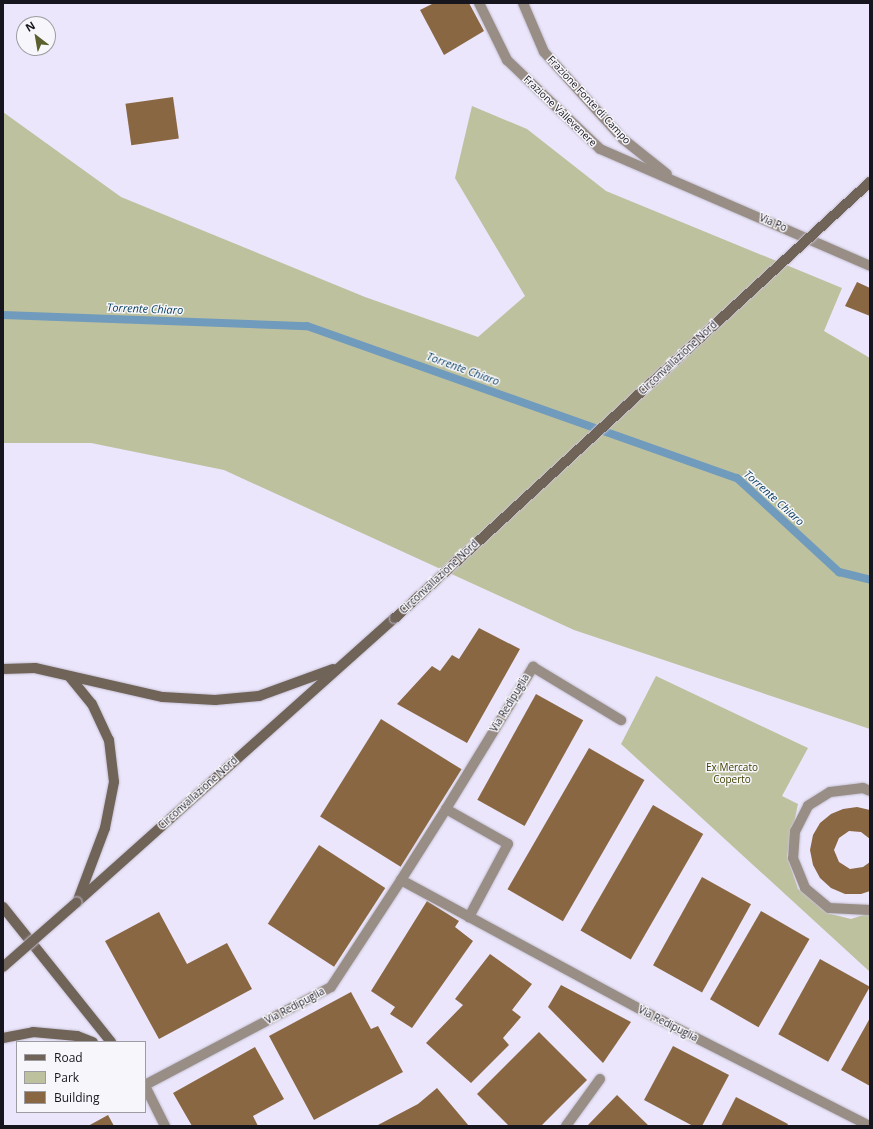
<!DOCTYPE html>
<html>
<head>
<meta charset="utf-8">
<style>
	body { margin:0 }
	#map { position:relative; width:873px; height:1129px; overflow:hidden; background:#ebe6fb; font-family:"Open Sans",sans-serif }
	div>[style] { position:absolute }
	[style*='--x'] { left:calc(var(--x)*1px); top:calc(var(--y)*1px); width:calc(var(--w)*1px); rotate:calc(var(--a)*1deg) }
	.green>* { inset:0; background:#bec19e }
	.stream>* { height:8px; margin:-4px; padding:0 4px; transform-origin:4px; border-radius:4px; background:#709bbd }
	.building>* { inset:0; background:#8a6743; transform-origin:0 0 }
	.roads { filter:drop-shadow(0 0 1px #c5c0d3) drop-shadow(0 0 1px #c5c0d3) }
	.service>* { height:10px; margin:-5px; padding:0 5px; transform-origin:5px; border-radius:5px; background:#988e86 }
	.minor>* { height:10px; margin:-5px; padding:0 5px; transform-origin:5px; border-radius:5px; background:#988e86 }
	.tertiary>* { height:10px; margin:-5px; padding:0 5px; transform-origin:5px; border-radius:5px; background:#988e86 }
	.secondary>* { height:10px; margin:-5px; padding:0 5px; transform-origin:5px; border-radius:5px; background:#706358 }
	.bridges { filter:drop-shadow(0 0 1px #c5c0d3) drop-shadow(0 0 1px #c5c0d3) }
	.secondary-bridge>* { height:10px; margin:-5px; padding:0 5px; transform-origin:5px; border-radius:5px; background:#706358 }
	span { translate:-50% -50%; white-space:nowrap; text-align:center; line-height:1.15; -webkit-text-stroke:3px #f7f6fb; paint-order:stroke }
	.street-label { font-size:10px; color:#17151d }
	.park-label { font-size:10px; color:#414202 }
	.water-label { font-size:11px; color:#033c5d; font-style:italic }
	.frame { position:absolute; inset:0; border:4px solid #17151d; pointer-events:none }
	.legend { position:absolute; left:16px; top:1041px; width:130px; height:72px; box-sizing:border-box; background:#f7f6fb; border:1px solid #9d9ca2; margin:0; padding:5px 7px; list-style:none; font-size:12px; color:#17151d }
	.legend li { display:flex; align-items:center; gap:8px; height:20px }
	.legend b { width:20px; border:1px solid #9d9ca2 }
	.north { position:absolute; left:16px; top:16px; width:40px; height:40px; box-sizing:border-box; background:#f7f6fb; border:1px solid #9d9ca2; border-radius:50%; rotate:329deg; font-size:11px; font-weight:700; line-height:16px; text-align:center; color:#17151d }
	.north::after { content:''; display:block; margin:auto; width:14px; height:18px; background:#5b602e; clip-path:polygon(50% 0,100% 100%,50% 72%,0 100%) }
</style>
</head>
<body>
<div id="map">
	<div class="green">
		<div style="clip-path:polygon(472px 106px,527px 129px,606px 191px,842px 288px,824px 331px,870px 358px,870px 729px,574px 630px,224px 470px,91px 443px,3px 443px,3px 112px,121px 197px,365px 297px,478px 337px,525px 296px,455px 178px)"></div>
		<div style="clip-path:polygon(656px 676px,808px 748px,782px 796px,798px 804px,787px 856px,798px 889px,827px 913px,851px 919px,870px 913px,870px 972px,621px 744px)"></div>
	</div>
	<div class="stream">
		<div style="--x:3;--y:315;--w:304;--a:2.1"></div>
		<div style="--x:307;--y:326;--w:456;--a:19.5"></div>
		<div style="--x:737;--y:478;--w:139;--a:42.7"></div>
		<div style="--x:839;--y:572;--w:32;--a:14"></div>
	</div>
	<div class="building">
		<div style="clip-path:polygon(434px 3px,469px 3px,484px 31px,444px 55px,420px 10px)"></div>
		<div style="left:173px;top:97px;width:42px;height:48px;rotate:82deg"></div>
		<div style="clip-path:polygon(857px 282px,870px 288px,870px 316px,845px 306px)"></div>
		<div style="clip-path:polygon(479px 628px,520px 649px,467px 743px,397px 704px,432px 666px,440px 671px,452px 655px,459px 659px)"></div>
		<div style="left:536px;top:694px;width:54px;height:121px;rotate:29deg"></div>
		<div style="left:381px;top:719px;width:95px;height:115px;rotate:32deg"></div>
		<div style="left:589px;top:748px;width:64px;height:163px;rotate:30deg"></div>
		<div style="left:653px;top:805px;width:58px;height:145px;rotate:30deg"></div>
		<div style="clip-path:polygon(857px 807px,870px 810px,870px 839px,861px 832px,849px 831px,839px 838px,834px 850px,839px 862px,850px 869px,863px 867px,870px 862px,870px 891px,861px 894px,845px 894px,831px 888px,820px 878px,813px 865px,810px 850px,813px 835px,820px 823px,831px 814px,843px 809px)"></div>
		<div style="left:319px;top:845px;width:79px;height:94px;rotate:33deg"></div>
		<div style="left:702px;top:877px;width:56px;height:101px;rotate:29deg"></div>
		<div style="clip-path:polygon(427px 901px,459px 921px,455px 927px,473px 941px,412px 1028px,390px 1014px,395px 1007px,371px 991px)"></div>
		<div style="left:761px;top:911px;width:56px;height:102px;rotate:30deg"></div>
		<div style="clip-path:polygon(159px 912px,187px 964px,227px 943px,252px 989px,159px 1039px,105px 941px)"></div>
		<div style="clip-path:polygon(490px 954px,532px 984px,512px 1010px,521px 1017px,503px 1038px,509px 1045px,471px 1083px,426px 1043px,463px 1005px,455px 999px)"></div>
		<div style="left:820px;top:959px;width:57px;height:86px;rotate:29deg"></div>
		<div style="clip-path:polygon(561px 985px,631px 1022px,603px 1063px,548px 1007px)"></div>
		<div style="clip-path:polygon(351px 992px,371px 1029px,378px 1026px,403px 1072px,314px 1120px,269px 1036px)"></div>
		<div style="clip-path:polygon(870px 1018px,870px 1086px,841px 1070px)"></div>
		<div style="clip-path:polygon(539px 1032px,587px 1080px,541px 1126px,509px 1126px,477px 1094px)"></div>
		<div style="clip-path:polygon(673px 1046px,729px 1075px,702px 1126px,693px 1126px,644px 1100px)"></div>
		<div style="clip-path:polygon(255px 1047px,284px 1099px,253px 1116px,258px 1126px,192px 1126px,173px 1093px)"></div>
		<div style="clip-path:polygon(437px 1088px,469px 1126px,376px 1126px,418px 1104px)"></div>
		<div style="clip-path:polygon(617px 1095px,649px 1126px,587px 1126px)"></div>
		<div style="clip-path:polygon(736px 1097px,788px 1124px,787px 1126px,721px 1126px)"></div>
		<div style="clip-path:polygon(108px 1115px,114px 1126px,88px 1126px)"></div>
	</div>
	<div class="roads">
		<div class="service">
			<div style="--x:870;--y:791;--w:8;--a:-157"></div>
			<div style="--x:863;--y:788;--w:33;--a:173"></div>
			<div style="--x:830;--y:792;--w:26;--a:148"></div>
			<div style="--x:808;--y:806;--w:28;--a:117"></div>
			<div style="--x:795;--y:831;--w:27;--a:94"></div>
			<div style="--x:793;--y:858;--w:32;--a:68"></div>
			<div style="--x:805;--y:888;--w:31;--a:40"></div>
			<div style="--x:829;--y:908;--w:41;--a:2.8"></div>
			<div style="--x:446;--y:809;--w:167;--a:-58.5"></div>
			<div style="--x:533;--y:667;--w:103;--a:31.1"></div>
			<div style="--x:401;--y:880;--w:84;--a:-57.6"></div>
			<div style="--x:446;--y:809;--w:71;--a:29.4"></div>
			<div style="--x:508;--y:844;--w:83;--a:118.1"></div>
		</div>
		<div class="minor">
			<div style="--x:479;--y:3;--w:64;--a:63.8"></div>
			<div style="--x:507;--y:60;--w:129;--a:43.7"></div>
			<div style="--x:600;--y:149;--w:294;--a:23.4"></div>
			<div style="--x:523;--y:3;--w:53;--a:66.8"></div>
			<div style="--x:544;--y:52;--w:118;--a:47.8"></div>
			<div style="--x:623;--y:139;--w:56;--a:38.5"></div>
			<div style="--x:145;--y:1085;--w:210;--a:-27.8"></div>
			<div style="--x:331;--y:987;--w:128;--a:-56.8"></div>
			<div style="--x:401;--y:880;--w:280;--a:28.4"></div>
			<div style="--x:647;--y:1013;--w:250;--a:26.9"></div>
			<div style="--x:566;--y:1126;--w:58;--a:-54.1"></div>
		</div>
		<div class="tertiary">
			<div style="--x:145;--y:1086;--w:45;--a:63.4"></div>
		</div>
		<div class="secondary">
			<div style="--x:3;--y:669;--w:32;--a:-2"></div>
			<div style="--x:35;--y:668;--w:131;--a:12.8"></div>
			<div style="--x:163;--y:697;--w:52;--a:3.3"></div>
			<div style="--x:215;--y:700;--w:44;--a:-5.2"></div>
			<div style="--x:259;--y:696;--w:79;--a:-20"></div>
			<div style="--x:69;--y:676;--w:36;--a:51"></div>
			<div style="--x:92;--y:704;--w:40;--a:65"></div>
			<div style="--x:109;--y:740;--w:42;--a:83.2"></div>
			<div style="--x:114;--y:782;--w:47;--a:101.1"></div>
			<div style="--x:105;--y:828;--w:77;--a:110.6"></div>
			<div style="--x:77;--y:902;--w:426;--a:-41.8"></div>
			<div style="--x:3;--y:907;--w:173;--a:51.3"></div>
			<div style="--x:3;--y:1038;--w:31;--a:-11"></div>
			<div style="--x:33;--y:1032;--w:44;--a:5.2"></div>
			<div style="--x:77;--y:1036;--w:17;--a:21"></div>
		</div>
	</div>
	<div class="bridges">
		<div class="secondary-bridge">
			<div style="--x:395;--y:618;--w:645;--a:-42.55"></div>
			<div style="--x:3;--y:967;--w:98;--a:-41.3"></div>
		</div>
	</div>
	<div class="street-label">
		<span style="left:589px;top:100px;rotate:47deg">Frazione Fonte di Campo</span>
		<span style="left:560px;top:111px;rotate:44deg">Frazione Vallevenere</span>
		<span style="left:773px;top:223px;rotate:23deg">Via Po</span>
		<span style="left:678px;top:358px;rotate:-43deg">Circonvallazione Nord</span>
		<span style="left:439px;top:577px;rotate:-43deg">Circonvallazione Nord</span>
		<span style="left:510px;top:703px;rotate:-59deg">Via Redipuglia</span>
		<span style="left:198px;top:793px;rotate:-42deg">Circonvallazione Nord</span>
		<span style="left:295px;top:1006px;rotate:-28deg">Via Redipuglia</span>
		<span style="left:668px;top:1024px;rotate:27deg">Via Redipuglia</span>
	</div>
	<div class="park-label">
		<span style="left:732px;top:773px">Ex Mercato<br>Coperto</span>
	</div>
	<div class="water-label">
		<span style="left:145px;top:309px;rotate:2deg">Torrente Chiaro</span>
		<span style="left:463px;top:369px;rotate:20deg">Torrente Chiaro</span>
		<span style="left:774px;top:498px;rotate:42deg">Torrente Chiaro</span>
	</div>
	<div class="frame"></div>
	<ul class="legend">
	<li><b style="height:5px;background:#706358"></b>Road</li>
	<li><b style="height:11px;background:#bec19e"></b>Park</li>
	<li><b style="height:11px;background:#8a6743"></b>Building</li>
	</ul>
	<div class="north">N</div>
</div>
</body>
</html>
